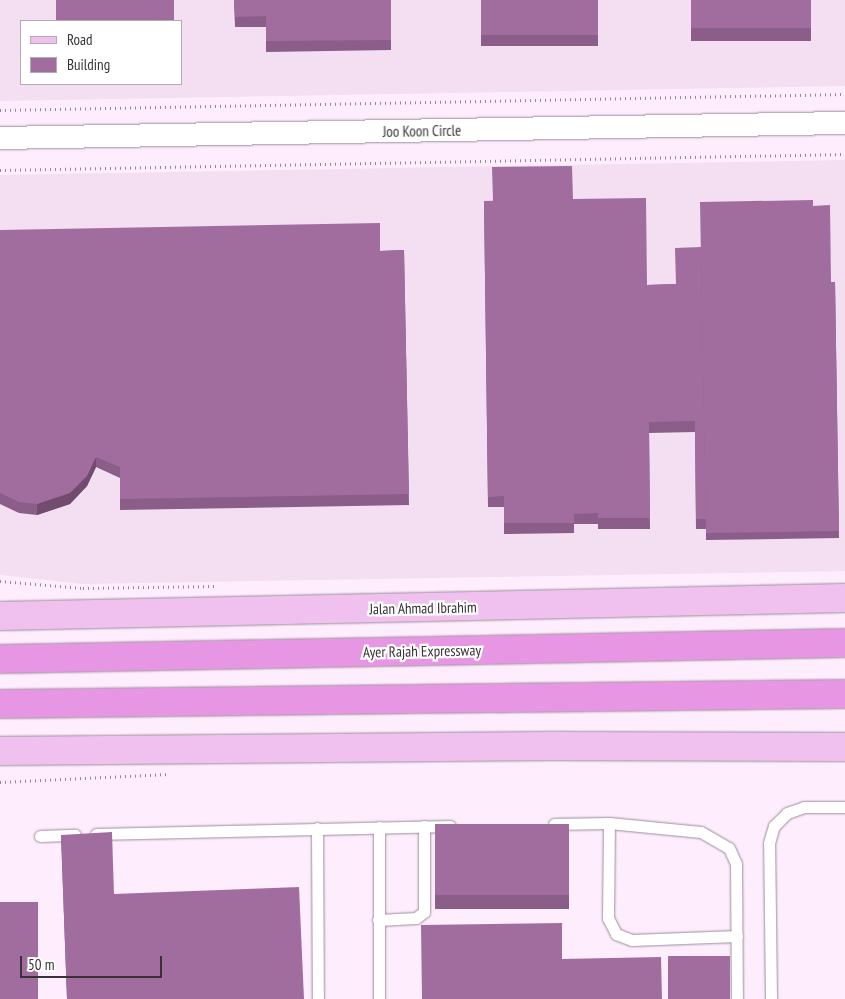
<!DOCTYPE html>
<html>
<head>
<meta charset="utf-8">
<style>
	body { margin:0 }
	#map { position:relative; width:845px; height:999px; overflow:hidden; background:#feeefd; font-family:"PT Sans Narrow",sans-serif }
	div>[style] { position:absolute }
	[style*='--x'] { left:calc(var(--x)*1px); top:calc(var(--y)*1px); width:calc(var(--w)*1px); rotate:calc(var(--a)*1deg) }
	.built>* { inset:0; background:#f4def2 }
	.path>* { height:3px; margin-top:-1.5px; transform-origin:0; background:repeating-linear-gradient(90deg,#938892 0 1px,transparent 0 5px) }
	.roads { filter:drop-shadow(0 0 1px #9b8d9a) drop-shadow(0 0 1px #9b8d9a) }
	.service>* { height:11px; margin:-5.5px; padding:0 5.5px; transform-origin:5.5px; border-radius:5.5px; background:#fff }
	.minor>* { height:22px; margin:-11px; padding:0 11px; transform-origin:11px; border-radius:11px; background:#fff }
	.primary>* { height:28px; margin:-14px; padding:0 14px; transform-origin:14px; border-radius:14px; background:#f0c0ee }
	.motorway>* { height:28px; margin:-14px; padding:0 14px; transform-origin:14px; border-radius:14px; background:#e696e3 }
	.wall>* { inset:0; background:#8a5e89; transform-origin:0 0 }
	.shaded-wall>* { inset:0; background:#714c6f }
	.building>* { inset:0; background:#a16d9f; transform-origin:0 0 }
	span { translate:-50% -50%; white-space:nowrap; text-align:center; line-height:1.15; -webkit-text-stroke:4.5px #fff; paint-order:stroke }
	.street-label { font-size:15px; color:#383237 }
	.legend { position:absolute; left:20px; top:20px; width:162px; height:65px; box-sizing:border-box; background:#fff; border:1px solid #afadaf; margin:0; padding:6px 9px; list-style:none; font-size:15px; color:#383237 }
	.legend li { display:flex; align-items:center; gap:10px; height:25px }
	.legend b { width:25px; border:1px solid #afadaf }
	.scale { position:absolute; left:20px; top:956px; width:142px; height:22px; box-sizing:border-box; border:2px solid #383237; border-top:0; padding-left:6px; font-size:15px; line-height:18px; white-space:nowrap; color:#383237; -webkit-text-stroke:4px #fff; paint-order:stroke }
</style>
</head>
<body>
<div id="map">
	<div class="built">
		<div style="clip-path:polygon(evenodd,0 0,845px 0,845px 86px,0 101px,0 0,21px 21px,181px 21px,181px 84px,21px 84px,21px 21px)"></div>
		<div style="clip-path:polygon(845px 160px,845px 571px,82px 584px,0 575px,0 175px)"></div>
	</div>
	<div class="path">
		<div style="--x:0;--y:110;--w:845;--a:-1.08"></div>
		<div style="--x:0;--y:170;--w:845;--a:-1.08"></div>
		<div style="--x:0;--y:581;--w:83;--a:4.8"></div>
		<div style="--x:83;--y:588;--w:133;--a:-0.9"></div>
		<div style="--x:0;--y:782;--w:169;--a:-2.7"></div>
	</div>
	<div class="roads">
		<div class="service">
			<div style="--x:609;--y:823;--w:95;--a:90.6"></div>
			<div style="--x:608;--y:918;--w:18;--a:63"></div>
			<div style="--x:616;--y:934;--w:17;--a:21"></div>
			<div style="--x:632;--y:940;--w:105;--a:-2.2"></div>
			<div style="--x:554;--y:824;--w:55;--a:-1"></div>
			<div style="--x:609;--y:823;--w:92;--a:5.6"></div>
			<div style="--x:701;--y:832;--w:32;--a:30"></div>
			<div style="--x:729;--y:848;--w:17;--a:66"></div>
			<div style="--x:736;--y:864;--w:135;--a:89.6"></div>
			<div style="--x:379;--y:827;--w:172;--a:90"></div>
			<div style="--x:317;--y:828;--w:171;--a:89.7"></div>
			<div style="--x:96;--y:834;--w:354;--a:-1.3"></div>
			<div style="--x:40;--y:836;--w:35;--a:-2"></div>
			<div style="--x:378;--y:920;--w:38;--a:-3"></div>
			<div style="--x:416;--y:918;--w:10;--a:-37"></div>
			<div style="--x:424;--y:912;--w:86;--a:-90"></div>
			<div style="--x:771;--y:999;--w:156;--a:-90.7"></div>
			<div style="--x:769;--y:843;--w:18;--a:-74"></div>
			<div style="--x:774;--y:826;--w:18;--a:-45"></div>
			<div style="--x:787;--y:813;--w:18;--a:-19"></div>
			<div style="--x:804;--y:807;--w:41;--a:0"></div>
		</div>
		<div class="minor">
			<div style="--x:0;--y:138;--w:845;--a:-1.02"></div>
		</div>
		<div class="primary">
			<div style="--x:0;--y:616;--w:845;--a:-1.22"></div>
			<div style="--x:0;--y:751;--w:551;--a:-0.52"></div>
			<div style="--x:551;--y:746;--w:294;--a:0.2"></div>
		</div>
		<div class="motorway">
			<div style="--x:0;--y:659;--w:845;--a:-1.08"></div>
			<div style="--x:0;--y:704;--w:845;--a:-0.68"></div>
		</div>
	</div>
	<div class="wall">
		<div style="clip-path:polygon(234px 0,391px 0,391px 50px,266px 52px,266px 27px,235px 27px)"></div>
		<div style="left:481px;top:0;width:117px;height:46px"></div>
		<div style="left:691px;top:0;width:120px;height:41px"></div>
		<div style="clip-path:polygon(573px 199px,647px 285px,676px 284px,701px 247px,813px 206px,831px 282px,835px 282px,839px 538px,706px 540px,706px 529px,696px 529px,695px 432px,649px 433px,650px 529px,598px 529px,598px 524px,574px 524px,574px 533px,504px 534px,504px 507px,488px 507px,484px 201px)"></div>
		<div style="clip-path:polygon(0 230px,380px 251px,404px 250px,409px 505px,120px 510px,120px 478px,96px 467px,87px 486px,70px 504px,37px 515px,19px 513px,0 504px)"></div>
		<div style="left:435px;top:824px;width:134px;height:85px"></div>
		<div style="clip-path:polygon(61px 835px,114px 894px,304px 999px,67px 999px)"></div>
	</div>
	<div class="shaded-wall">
		<div style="clip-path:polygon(96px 457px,96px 467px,87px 486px,70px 504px,37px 515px,37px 504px)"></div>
	</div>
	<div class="building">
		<div style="left:56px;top:0;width:118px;height:21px"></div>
		<div style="clip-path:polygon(234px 0,391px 0,391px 40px,266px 41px,266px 16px,235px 17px)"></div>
		<div style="left:481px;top:0;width:117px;height:35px"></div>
		<div style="left:691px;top:0;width:120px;height:28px"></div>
		<div style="clip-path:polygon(572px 166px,573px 199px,646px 198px,647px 285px,676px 284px,675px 248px,701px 247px,706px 519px,696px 519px,695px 421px,649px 422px,650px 518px,598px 518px,598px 513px,574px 514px,574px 523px,504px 523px,504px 496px,488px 497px,484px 201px,493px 201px,492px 167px)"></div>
		<div style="clip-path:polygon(813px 200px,813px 206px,830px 205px,831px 282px,835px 282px,839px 531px,706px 533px,700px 202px)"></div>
		<div style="clip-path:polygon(380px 223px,380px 251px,404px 250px,409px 494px,120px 499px,120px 467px,96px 457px,87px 476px,70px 493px,37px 504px,19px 502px,0 493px,0 230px)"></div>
		<div style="left:435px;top:824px;width:134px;height:71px"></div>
		<div style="clip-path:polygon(112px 832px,114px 894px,299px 887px,304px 999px,67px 999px,61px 835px)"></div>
		<div style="left:0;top:902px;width:38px;height:97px"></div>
		<div style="clip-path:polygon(562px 923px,562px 959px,661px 957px,662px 999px,422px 999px,421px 925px)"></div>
		<div style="left:668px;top:956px;width:62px;height:43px"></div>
	</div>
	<div class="street-label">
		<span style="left:422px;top:131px;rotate:-1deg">Joo Koon Circle</span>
		<span style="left:423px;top:608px;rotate:-1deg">Jalan Ahmad Ibrahim</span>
		<span style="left:422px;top:651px;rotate:-1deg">Ayer Rajah Expressway</span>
	</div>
	<ul class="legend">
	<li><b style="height:6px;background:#f0c0ee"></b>Road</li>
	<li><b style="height:14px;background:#a16d9f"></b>Building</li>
	</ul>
	<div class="scale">50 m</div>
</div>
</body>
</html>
